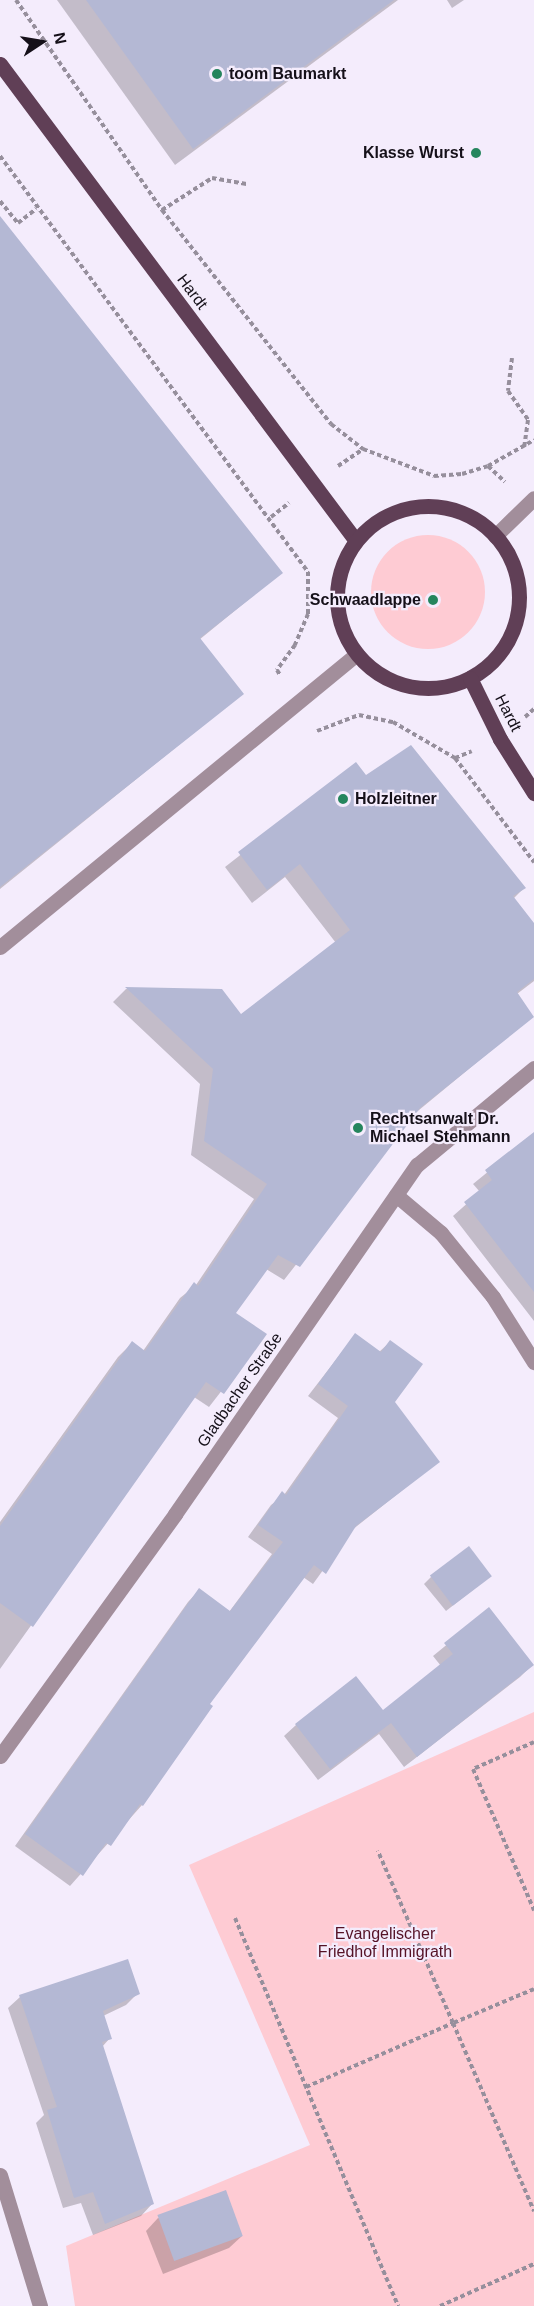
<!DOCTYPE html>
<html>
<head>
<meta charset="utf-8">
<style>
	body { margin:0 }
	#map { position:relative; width:534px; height:2306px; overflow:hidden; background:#f4ecfc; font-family:Helvetica,sans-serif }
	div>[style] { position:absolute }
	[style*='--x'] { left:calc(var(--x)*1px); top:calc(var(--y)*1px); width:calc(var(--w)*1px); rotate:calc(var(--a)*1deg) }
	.green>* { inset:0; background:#fecbd3 }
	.round { border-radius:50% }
	.shadow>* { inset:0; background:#0003 }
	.building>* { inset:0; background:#b4b8d4; transform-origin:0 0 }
	.path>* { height:4px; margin-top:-2px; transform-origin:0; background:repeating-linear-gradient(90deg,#968f9c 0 4.5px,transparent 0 7.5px) }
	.minor>* { height:15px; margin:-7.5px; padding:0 7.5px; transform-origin:7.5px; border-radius:7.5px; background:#a28e9b }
	.major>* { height:15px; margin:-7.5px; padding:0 7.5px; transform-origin:7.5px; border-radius:7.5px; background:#603f56 }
	.major>.ring { margin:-7.5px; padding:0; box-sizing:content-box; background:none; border:15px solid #603f56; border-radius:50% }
	.dots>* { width:16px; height:16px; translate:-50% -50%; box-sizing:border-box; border:3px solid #f4ecfc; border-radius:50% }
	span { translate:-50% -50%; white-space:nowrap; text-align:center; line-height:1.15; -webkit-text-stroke:4.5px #f4ecfc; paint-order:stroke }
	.poi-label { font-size:16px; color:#151019; font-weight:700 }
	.left { translate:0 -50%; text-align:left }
	.right { translate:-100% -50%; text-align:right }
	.street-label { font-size:16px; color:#151019 }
	.park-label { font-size:16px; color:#551226 }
	.north { position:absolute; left:12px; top:12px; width:60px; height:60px; -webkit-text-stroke:4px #f4ecfc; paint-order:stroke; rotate:78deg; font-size:16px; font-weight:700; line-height:24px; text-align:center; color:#151019 }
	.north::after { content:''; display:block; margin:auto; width:21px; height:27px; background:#151019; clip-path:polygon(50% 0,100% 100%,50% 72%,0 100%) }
</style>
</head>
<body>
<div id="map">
	<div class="green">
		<div class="round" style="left:371px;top:535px;width:114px;height:114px"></div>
		<div style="clip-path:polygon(534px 1712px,534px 2306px,75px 2306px,66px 2246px,310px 2145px,189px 1865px)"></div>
	</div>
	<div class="shadow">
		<div style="clip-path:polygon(57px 0,398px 0,175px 165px)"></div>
		<div style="clip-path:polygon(447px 0,464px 0,452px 8px)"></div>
		<div style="clip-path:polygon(0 219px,281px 573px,199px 640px,242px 694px,0 889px)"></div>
		<div style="clip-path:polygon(356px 764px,366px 777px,524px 888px,513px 899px,534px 925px,534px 981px,517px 994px,532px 1017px,413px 1115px,284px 1280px,266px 1269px,234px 1313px,265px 1335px,209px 1407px,194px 1397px,0 1669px,0 1522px,118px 1357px,132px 1343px,143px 1351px,180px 1298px,196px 1285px,254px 1199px,191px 1155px,200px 1084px,113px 1002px,126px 989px,221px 990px,240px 1016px,336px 943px,285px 877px,252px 903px,225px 867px)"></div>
		<div style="clip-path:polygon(534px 1134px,534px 1321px,453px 1216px,480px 1192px,473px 1184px)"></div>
		<div style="clip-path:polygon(355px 1335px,379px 1352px,390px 1342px,393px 1402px,438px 1462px,352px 1530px,313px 1584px,303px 1577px,208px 1704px,211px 1707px,142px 1805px,70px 1886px,15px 1846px,188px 1602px,199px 1590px,229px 1612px,272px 1554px,248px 1537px,271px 1505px,284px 1495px,338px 1418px,308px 1396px)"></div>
		<div style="clip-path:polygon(431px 1577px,483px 1582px,446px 1611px,424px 1584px)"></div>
		<div style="clip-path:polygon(489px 1610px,532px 1665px,520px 1677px,404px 1767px,379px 1734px,318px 1780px,284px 1736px,296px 1725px,382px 1712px,441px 1666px,433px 1656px)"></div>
		<div style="clip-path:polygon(138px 1993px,126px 2005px,103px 2016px,110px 2038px,102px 2047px,152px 2204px,141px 2216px,93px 2235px,81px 2203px,63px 2208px,36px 2123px,44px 2115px,8px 2008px,20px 1997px)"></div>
		<div style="clip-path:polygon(158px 2218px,242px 2236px,229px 2248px,163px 2274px,146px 2231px)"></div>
	</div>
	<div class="building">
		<div style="clip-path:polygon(86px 0,394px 0,193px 149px)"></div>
		<div style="clip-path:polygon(0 216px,283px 573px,200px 638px,244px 694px,0 887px)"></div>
		<div style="clip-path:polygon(411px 745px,526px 888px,513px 896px,534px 923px,534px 979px,517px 992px,534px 1017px,420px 1108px,300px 1267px,278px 1255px,236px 1313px,267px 1334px,224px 1394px,206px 1382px,33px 1627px,0 1603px,0 1526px,132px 1341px,145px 1351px,194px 1282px,198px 1286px,267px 1184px,204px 1141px,213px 1069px,125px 987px,222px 989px,241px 1014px,350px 930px,300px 864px,267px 890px,238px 852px,356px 762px,366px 775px)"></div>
		<div style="clip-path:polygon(534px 1132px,534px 1292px,464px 1202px,492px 1180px,485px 1170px)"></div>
		<div style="clip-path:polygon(355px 1333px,381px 1352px,390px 1340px,423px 1364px,395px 1402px,440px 1462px,356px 1526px,326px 1574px,314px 1565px,210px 1704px,213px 1706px,143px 1806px,140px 1804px,111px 1846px,106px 1843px,83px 1876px,25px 1834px,199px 1588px,230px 1611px,283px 1542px,258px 1525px,282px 1491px,286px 1495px,348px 1406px,318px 1384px)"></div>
		<div style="left:469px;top:1546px;width:38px;height:49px;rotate:53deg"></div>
		<div style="clip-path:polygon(489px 1607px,534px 1665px,417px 1757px,391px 1723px,330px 1769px,295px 1724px,356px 1676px,383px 1710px,453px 1654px,444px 1643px)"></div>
		<div style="clip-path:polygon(128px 1959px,140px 1994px,103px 2011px,112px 2039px,102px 2042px,154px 2204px,105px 2224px,93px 2192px,74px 2198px,47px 2110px,57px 2107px,19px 1995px)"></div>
		<div style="left:226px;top:2190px;width:49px;height:73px;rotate:70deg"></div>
	</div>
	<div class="path">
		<div style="--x:16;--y:0;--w:256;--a:55.2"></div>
		<div style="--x:162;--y:210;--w:273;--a:51.7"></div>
		<div style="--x:331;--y:424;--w:41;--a:38"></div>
		<div style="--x:0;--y:156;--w:518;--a:53.48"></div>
		<div style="--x:308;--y:572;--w:42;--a:90"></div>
		<div style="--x:308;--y:614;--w:34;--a:113"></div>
		<div style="--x:295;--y:645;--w:31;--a:126"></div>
		<div style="--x:277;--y:670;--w:6;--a:59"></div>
		<div style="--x:0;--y:201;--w:28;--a:51"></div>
		<div style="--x:18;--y:223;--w:23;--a:-38"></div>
		<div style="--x:162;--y:210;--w:59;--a:-32.6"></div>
		<div style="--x:212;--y:178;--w:35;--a:10"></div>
		<div style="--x:512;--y:358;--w:33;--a:97"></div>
		<div style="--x:508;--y:391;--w:35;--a:55"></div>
		<div style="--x:528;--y:420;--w:28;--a:98"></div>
		<div style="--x:338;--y:466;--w:30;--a:-34"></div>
		<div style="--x:363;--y:449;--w:76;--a:20.8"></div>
		<div style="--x:434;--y:476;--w:28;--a:-4"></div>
		<div style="--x:462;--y:474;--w:27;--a:-17"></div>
		<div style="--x:488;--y:466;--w:23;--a:43"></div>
		<div style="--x:488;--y:466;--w:53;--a:-29.5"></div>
		<div style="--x:271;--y:517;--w:23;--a:-38"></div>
		<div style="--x:525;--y:717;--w:12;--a:-42"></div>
		<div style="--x:317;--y:731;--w:45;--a:-20.9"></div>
		<div style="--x:359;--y:715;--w:35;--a:12"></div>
		<div style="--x:393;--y:722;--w:72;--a:30.1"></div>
		<div style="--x:455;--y:758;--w:18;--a:-22"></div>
		<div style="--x:455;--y:758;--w:131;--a:52.8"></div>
		<div style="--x:534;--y:1742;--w:67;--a:156.1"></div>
		<div style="--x:473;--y:1769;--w:154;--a:66.6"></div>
		<div style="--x:235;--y:1918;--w:421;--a:67.2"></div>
		<div style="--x:534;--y:1989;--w:88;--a:157.2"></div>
		<div style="--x:453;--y:2023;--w:205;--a:66.7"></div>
		<div style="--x:306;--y:2087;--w:160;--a:-23.5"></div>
		<div style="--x:453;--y:2023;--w:188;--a:-113.6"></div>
		<div style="--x:440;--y:2306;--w:103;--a:-24.1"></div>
	</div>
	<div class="minor">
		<div style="--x:495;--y:536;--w:54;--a:-44.3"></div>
		<div style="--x:0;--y:947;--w:462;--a:-39.4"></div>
		<div style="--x:396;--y:1195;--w:59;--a:40.2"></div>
		<div style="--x:441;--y:1233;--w:82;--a:50.9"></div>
		<div style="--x:493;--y:1297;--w:77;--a:57.8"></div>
		<div style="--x:0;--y:1756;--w:299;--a:-54.1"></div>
		<div style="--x:175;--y:1514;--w:425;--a:-55.3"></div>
		<div style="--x:417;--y:1165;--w:152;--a:-39.7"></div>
		<div style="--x:0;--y:2175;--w:137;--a:73"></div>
	</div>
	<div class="major">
		<div style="--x:0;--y:64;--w:595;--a:53.26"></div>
		<div class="ring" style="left:337px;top:506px;width:167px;height:167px"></div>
		<div style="--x:470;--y:678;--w:68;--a:63.8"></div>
		<div style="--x:500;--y:739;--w:64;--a:57.8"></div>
	</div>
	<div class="dots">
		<div style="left:217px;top:74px;background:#25855d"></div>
		<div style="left:476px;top:153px;background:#25855d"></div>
		<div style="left:433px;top:600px;background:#25855d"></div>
		<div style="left:343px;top:799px;background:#25855d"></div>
		<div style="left:358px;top:1128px;background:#25855d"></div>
	</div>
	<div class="poi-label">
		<span class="left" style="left:229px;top:74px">toom Baumarkt</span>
		<span class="right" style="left:464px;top:153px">Klasse Wurst</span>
		<span class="right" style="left:421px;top:600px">Schwaadlappe</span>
		<span class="left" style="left:355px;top:799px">Holzleitner</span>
		<span class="left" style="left:370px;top:1128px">Rechtsanwalt Dr.<br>Michael Stehmann</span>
	</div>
	<div class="street-label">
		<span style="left:192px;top:292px;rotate:53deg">Hardt</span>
		<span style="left:508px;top:713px;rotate:63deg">Hardt</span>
		<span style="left:240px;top:1390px;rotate:-55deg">Gladbacher Straße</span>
	</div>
	<div class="park-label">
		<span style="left:385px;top:1943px">Evangelischer<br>Friedhof Immigrath</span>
	</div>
	<div class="north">N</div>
</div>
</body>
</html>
